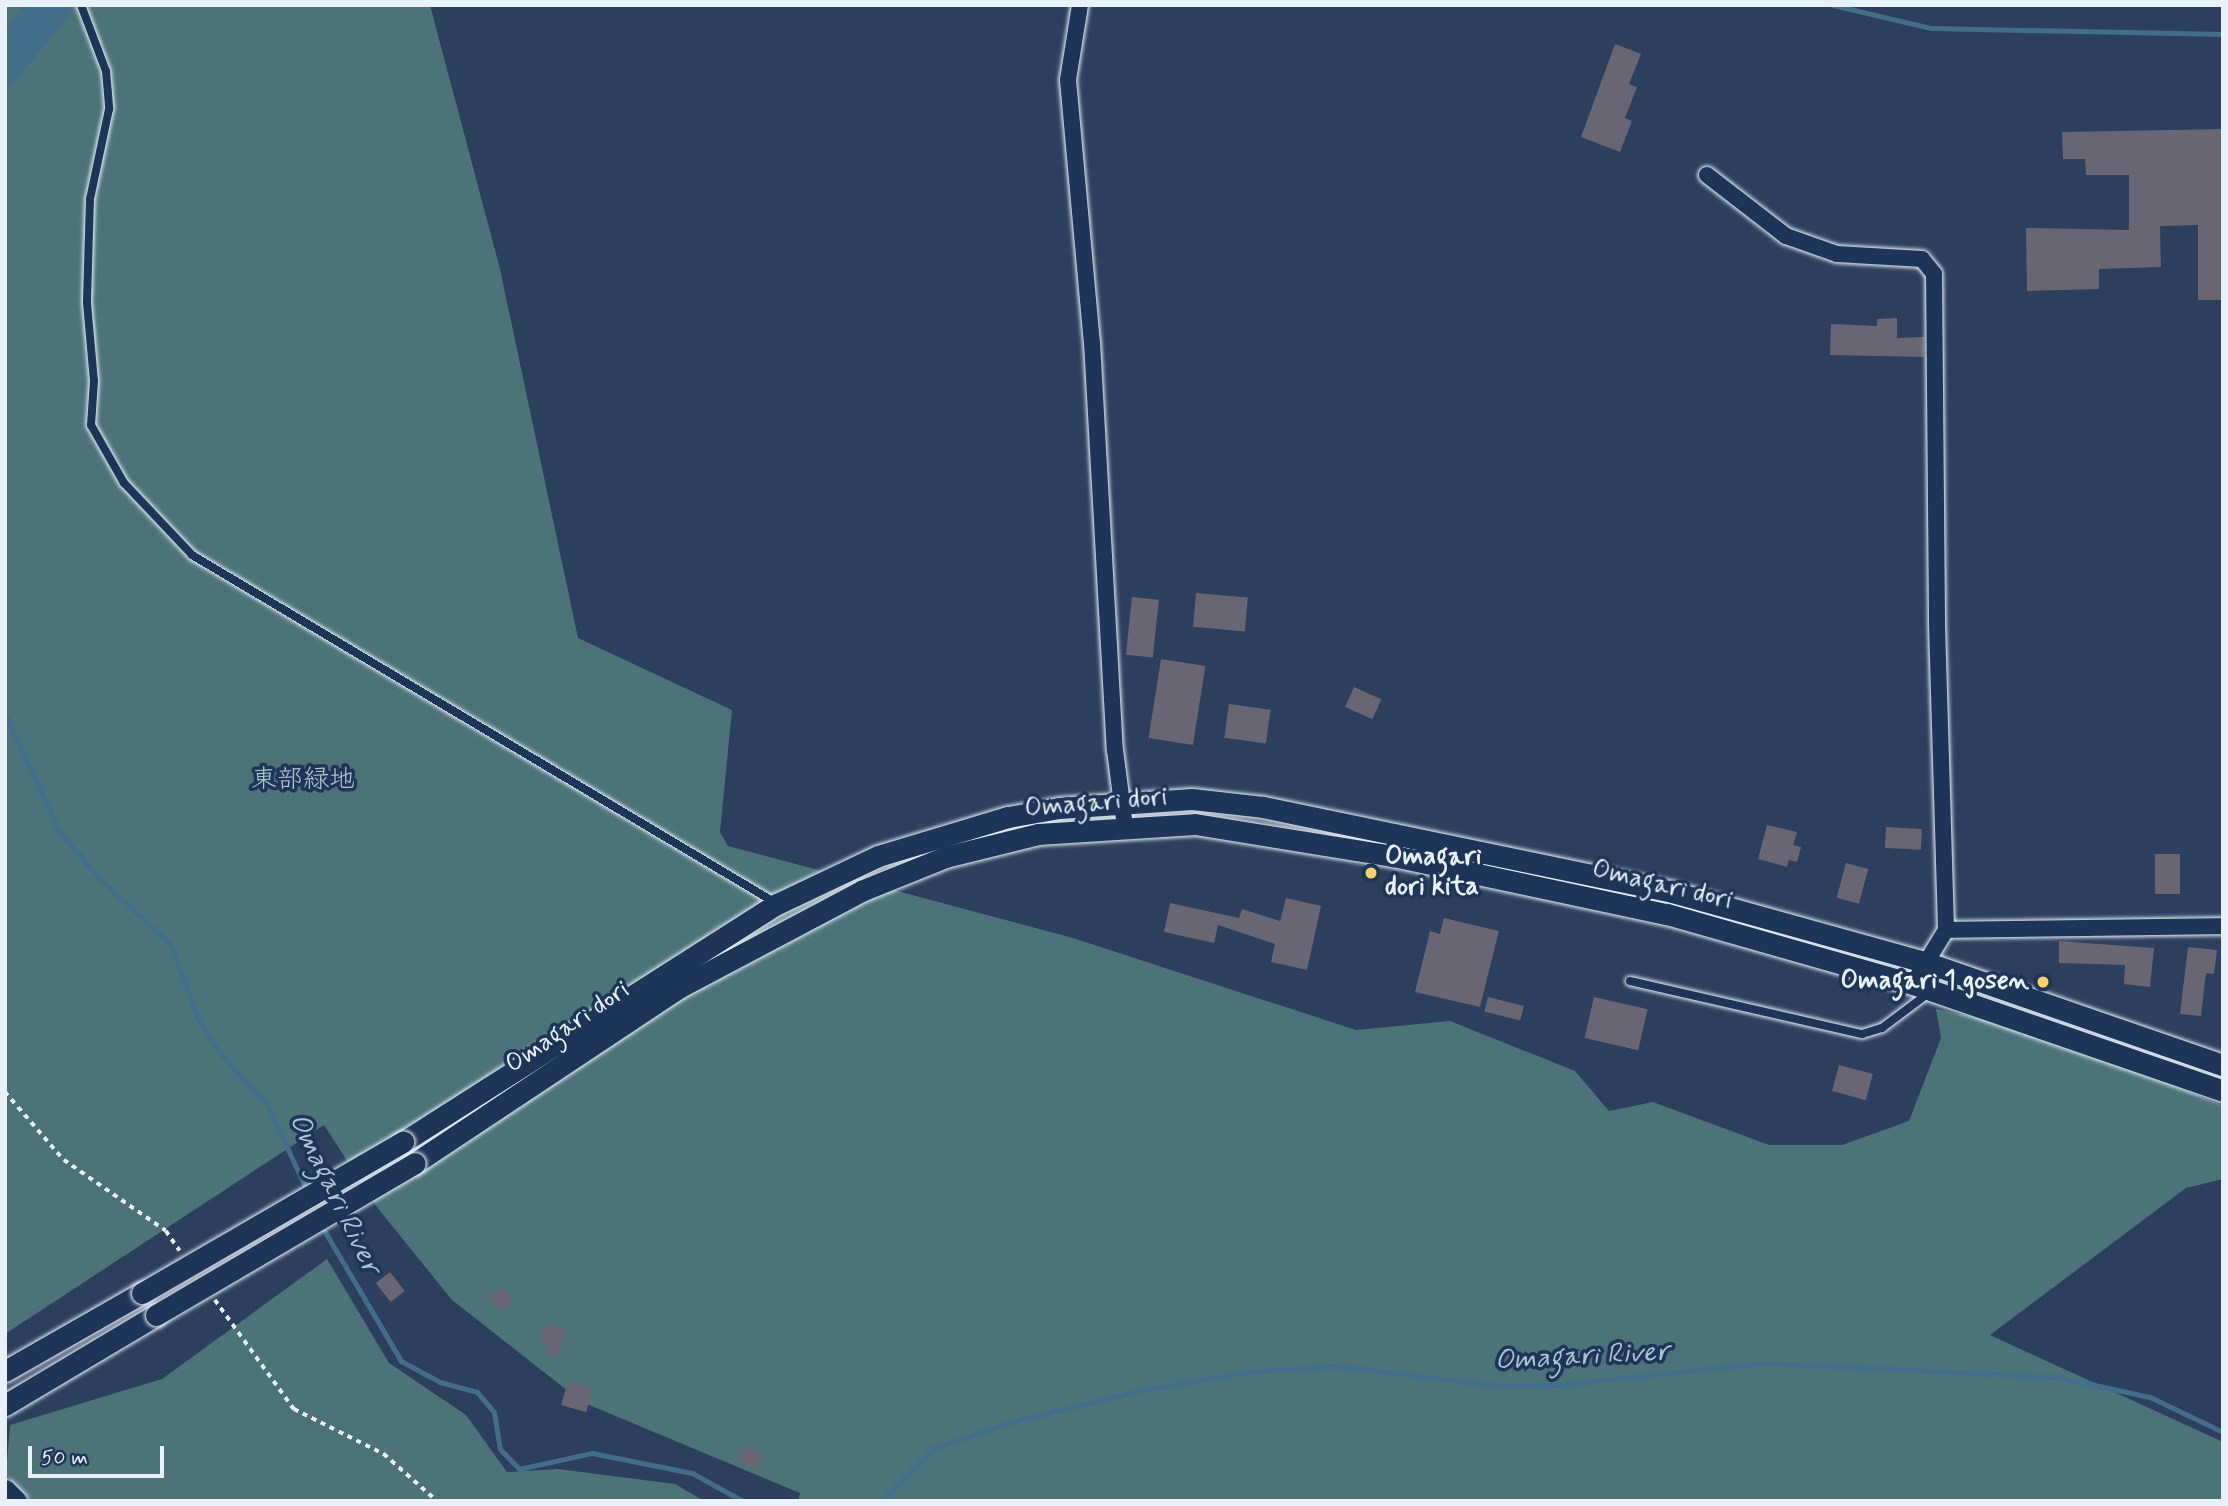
<!DOCTYPE html>
<html>
<head>
<meta charset="utf-8">
<style>
	body { margin:0 }
	#map { position:relative; width:2228px; height:1506px; overflow:hidden; background:#2c3f5c; font-family:Mynerve,"Klee One",sans-serif }
	div>[style] { position:absolute }
	[style*='--x'] { left:calc(var(--x)*1px); top:calc(var(--y)*1px); width:calc(var(--w)*1px); rotate:calc(var(--a)*1deg) }
	.green>* { inset:0; background:#4b7378 }
	.water>* { inset:0; background:#436e89 }
	.stream>* { height:5px; margin:-2.5px; padding:0 2.5px; transform-origin:2.5px; border-radius:2.5px; background:#436e89 }
	.building>* { inset:0; background:#686672; transform-origin:0 0 }
	.path>* { height:3.5px; margin-top:-1.75px; transform-origin:0; background:repeating-linear-gradient(90deg,#e8f1f8 0 5px,transparent 0 10px) }
	.roads { filter:drop-shadow(0 0 2px #e8f1f8) drop-shadow(0 0 2px #e8f1f8) }
	.lane>* { height:8px; margin:-4px; padding:0 4px; transform-origin:4px; border-radius:4px; background:#1d3557 }
	.street>* { height:16px; margin:-8px; padding:0 8px; transform-origin:8px; border-radius:8px; background:#1d3557 }
	.secondary>* { height:21px; margin:-10.5px; padding:0 10.5px; transform-origin:10.5px; border-radius:10.5px; background:#1d3557 }
	.bridges { filter:drop-shadow(0 0 2px #e8f1f8) drop-shadow(0 0 2px #e8f1f8) }
	.secondary-bridge>* { height:21px; margin:-10.5px; padding:0 10.5px; transform-origin:10.5px; border-radius:10.5px; background:#1d3557 }
	.dots>* { width:19px; height:19px; translate:-50% -50%; box-sizing:border-box; border:4px solid #1d3557; border-radius:50% }
	span { translate:-50% -50%; white-space:nowrap; text-align:center; line-height:1.15; -webkit-text-stroke:7px #1d3557; paint-order:stroke }
	.park-label { font-size:26px; color:#b1c5cb }
	.street-label { font-size:26px; color:#e8f1f8 }
	.poi-label { font-size:26px; color:#e8f1f8; font-weight:700 }
	.left { translate:0 -50%; text-align:left }
	.right { translate:-100% -50%; text-align:right }
	.water-label { font-size:28px; color:#aec3d1; font-style:italic }
	.frame { position:absolute; inset:0; border:7px solid #e8f1f8; pointer-events:none }
	.scale { position:absolute; left:28px; top:1446px; width:136px; height:32px; box-sizing:border-box; border:4px solid #e8f1f8; border-top:0; padding-left:9px; font-size:21px; line-height:24px; white-space:nowrap; color:#e8f1f8; -webkit-text-stroke:5px #1d3557; paint-order:stroke }
</style>
</head>
<body>
<div id="map">
	<div class="green">
		<div style="clip-path:polygon(5px 5px,430px 5px,500px 269px,578px 638px,732px 710px,720px 832px,728px 846px,1073px 938px,1356px 1030px,1450px 1021px,1575px 1071px,1609px 1111px,1653px 1102px,1769px 1145px,1842px 1145px,1909px 1121px,1941px 1038px,1936px 1009px,1983px 1019px,2144px 1073px,2223px 1106px,2223px 1179px,2186px 1188px,1990px 1335px,2223px 1442px,2223px 1501px,798px 1501px,800px 1493px,582px 1402px,452px 1300px,376px 1206px,324px 1125px,5px 1334px)"></div>
		<div style="clip-path:polygon(327px 1259px,389px 1363px,466px 1415px,507px 1472px,558px 1469px,675px 1484px,704px 1501px,32px 1501px,6px 1475px,10px 1425px,162px 1379px)"></div>
	</div>
	<div class="water">
		<div style="clip-path:polygon(24px 5px,66px 5px,73px 10px,5px 94px,5px 29px)"></div>
	</div>
	<div class="stream">
		<div style="--x:1833;--y:5;--w:101;--a:13.2"></div>
		<div style="--x:1931;--y:28;--w:292;--a:1.2"></div>
		<div style="--x:5;--y:714;--w:129;--a:65.2"></div>
		<div style="--x:59;--y:831;--w:63;--a:49.5"></div>
		<div style="--x:100;--y:879;--w:97;--a:42.9"></div>
		<div style="--x:171;--y:945;--w:79;--a:70"></div>
		<div style="--x:198;--y:1019;--w:38;--a:58"></div>
		<div style="--x:218;--y:1051;--w:72;--a:47.2"></div>
		<div style="--x:267;--y:1104;--w:98;--a:65.3"></div>
		<div style="--x:321;--y:1225;--w:158;--a:59.5"></div>
		<div style="--x:401;--y:1361;--w:44;--a:28.3"></div>
		<div style="--x:440;--y:1382;--w:38;--a:15"></div>
		<div style="--x:477;--y:1392;--w:26;--a:50"></div>
		<div style="--x:494;--y:1412;--w:37;--a:81"></div>
		<div style="--x:500;--y:1449;--w:28;--a:46"></div>
		<div style="--x:519;--y:1469;--w:75;--a:-12.4"></div>
		<div style="--x:592;--y:1453;--w:102;--a:11.3"></div>
		<div style="--x:692;--y:1473;--w:58;--a:28.8"></div>
		<div style="--x:881;--y:1501;--w:74;--a:-45"></div>
		<div style="--x:933;--y:1449;--w:71;--a:-19.7"></div>
		<div style="--x:1000;--y:1425;--w:147;--a:-13.8"></div>
		<div style="--x:1143;--y:1390;--w:106;--a:-9.8"></div>
		<div style="--x:1247;--y:1372;--w:89;--a:-3.9"></div>
		<div style="--x:1336;--y:1366;--w:167;--a:6.9"></div>
		<div style="--x:1502;--y:1386;--w:54;--a:-1.1"></div>
		<div style="--x:1556;--y:1385;--w:212;--a:-6"></div>
		<div style="--x:1767;--y:1363;--w:291;--a:2.8"></div>
		<div style="--x:2058;--y:1377;--w:94;--a:12.3"></div>
		<div style="--x:2150;--y:1397;--w:81;--a:25.6"></div>
	</div>
	<div class="building">
		<div style="clip-path:polygon(1615px 44px,1641px 54px,1629px 84px,1637px 87px,1625px 118px,1632px 121px,1620px 152px,1581px 137px)"></div>
		<div style="clip-path:polygon(2223px 129px,2223px 300px,2198px 300px,2198px 225px,2160px 226px,2161px 267px,2099px 269px,2099px 289px,2027px 291px,2026px 228px,2129px 230px,2129px 175px,2086px 175px,2085px 159px,2063px 159px,2062px 132px)"></div>
		<div style="clip-path:polygon(1897px 318px,1897px 338px,1924px 337px,1924px 357px,1830px 355px,1831px 324px,1877px 326px,1877px 319px)"></div>
		<div style="left:1196px;top:593px;width:52px;height:34px;rotate:5deg"></div>
		<div style="left:1132px;top:597px;width:27px;height:58px;rotate:6deg"></div>
		<div style="left:1161px;top:659px;width:45px;height:80px;rotate:9deg"></div>
		<div style="left:1354px;top:687px;width:30px;height:22px;rotate:24deg"></div>
		<div style="left:1229px;top:704px;width:42px;height:34px;rotate:8deg"></div>
		<div style="clip-path:polygon(1767px 825px,1797px 832px,1793px 845px,1801px 847px,1797px 862px,1789px 860px,1787px 867px,1758px 859px)"></div>
		<div style="left:1886px;top:827px;width:36px;height:21px;rotate:3deg"></div>
		<div style="left:2155px;top:854px;width:25px;height:40px"></div>
		<div style="left:1846px;top:863px;width:23px;height:36px;rotate:15deg"></div>
		<div style="clip-path:polygon(1286px 898px,1321px 906px,1307px 970px,1271px 962px,1275px 944px,1218px 925px,1214px 943px,1164px 932px,1170px 903px,1239px 918px,1242px 909px,1280px 921px)"></div>
		<div style="clip-path:polygon(1444px 918px,1499px 931px,1480px 1007px,1415px 992px,1430px 931px,1440px 934px)"></div>
		<div style="clip-path:polygon(2059px 941px,2154px 948px,2150px 987px,2124px 984px,2125px 965px,2059px 963px)"></div>
		<div style="clip-path:polygon(2188px 947px,2217px 950px,2214px 974px,2206px 973px,2201px 1016px,2180px 1014px)"></div>
		<div style="left:1488px;top:997px;width:37px;height:15px;rotate:14deg"></div>
		<div style="left:1594px;top:997px;width:55px;height:42px;rotate:13deg"></div>
		<div style="left:1839px;top:1065px;width:35px;height:27px;rotate:15deg"></div>
		<div style="left:390px;top:1272px;width:24px;height:18px;rotate:52deg"></div>
		<div style="left:500px;top:1287px;width:18px;height:16px;rotate:41deg"></div>
		<div style="clip-path:polygon(548px 1323px,565px 1331px,557px 1357px,544px 1351px,547px 1345px,539px 1341px)"></div>
		<div style="left:568px;top:1381px;width:26px;height:25px;rotate:16deg"></div>
		<div style="left:745px;top:1445px;width:20px;height:17px;rotate:27deg"></div>
	</div>
	<div class="path">
		<div style="--x:5;--y:1092;--w:90;--a:49.1"></div>
		<div style="--x:64;--y:1160;--w:124;--a:34.8"></div>
		<div style="--x:166;--y:1231;--w:24;--a:55"></div>
		<div style="--x:215;--y:1300;--w:135;--a:54.1"></div>
		<div style="--x:294;--y:1409;--w:101;--a:26.6"></div>
		<div style="--x:384;--y:1454;--w:71;--a:41.6"></div>
	</div>
	<div class="roads">
		<div class="lane">
			<div style="--x:81;--y:5;--w:71;--a:69.3"></div>
			<div style="--x:106;--y:71;--w:38;--a:85"></div>
			<div style="--x:109;--y:109;--w:92;--a:101.9"></div>
			<div style="--x:90;--y:199;--w:104;--a:91.7"></div>
			<div style="--x:87;--y:303;--w:78;--a:84.9"></div>
			<div style="--x:94;--y:381;--w:44;--a:93.9"></div>
			<div style="--x:91;--y:425;--w:67;--a:60.4"></div>
			<div style="--x:124;--y:483;--w:99;--a:46.6"></div>
			<div style="--x:192;--y:555;--w:678;--a:30.8"></div>
			<div style="--x:1630;--y:981;--w:238;--a:12.9"></div>
			<div style="--x:1862;--y:1034;--w:21;--a:-17"></div>
			<div style="--x:1882;--y:1028;--w:60;--a:-36.9"></div>
		</div>
		<div class="street">
			<div style="--x:1080;--y:5;--w:76;--a:99.1"></div>
			<div style="--x:1068;--y:80;--w:263;--a:84.8"></div>
			<div style="--x:1092;--y:342;--w:409;--a:86.8"></div>
			<div style="--x:1115;--y:750;--w:78;--a:82.6"></div>
			<div style="--x:1707;--y:175;--w:100;--a:37.7"></div>
			<div style="--x:1786;--y:236;--w:54;--a:19.4"></div>
			<div style="--x:1837;--y:254;--w:85;--a:3.4"></div>
			<div style="--x:1922;--y:259;--w:19;--a:51"></div>
			<div style="--x:1934;--y:274;--w:351;--a:89.5"></div>
			<div style="--x:1937;--y:625;--w:305;--a:88.3"></div>
			<div style="--x:1946;--y:930;--w:63;--a:121.4"></div>
			<div style="--x:1946;--y:930;--w:277;--a:-0.8"></div>
		</div>
		<div class="secondary">
			<div style="--x:403;--y:1142;--w:443;--a:-32.5"></div>
			<div style="--x:777;--y:904;--w:112;--a:-25.4"></div>
			<div style="--x:878;--y:856;--w:136;--a:-16.7"></div>
			<div style="--x:1008;--y:817;--w:52;--a:-10"></div>
			<div style="--x:1059;--y:808;--w:133;--a:-3.9"></div>
			<div style="--x:1192;--y:799;--w:71;--a:6.4"></div>
			<div style="--x:1263;--y:807;--w:418;--a:11.7"></div>
			<div style="--x:1672;--y:892;--w:263;--a:15.5"></div>
			<div style="--x:1925;--y:962;--w:315;--a:19.1"></div>
			<div style="--x:415;--y:1163;--w:318;--a:-33.6"></div>
			<div style="--x:680;--y:987;--w:205;--a:-27.9"></div>
			<div style="--x:861;--y:891;--w:91;--a:-22"></div>
			<div style="--x:945;--y:857;--w:96;--a:-13.9"></div>
			<div style="--x:1038;--y:834;--w:157;--a:-3.6"></div>
			<div style="--x:1195;--y:824;--w:201;--a:9.2"></div>
			<div style="--x:1393;--y:856;--w:280;--a:12"></div>
			<div style="--x:1667;--y:914;--w:256;--a:15.9"></div>
			<div style="--x:1913;--y:984;--w:328;--a:19"></div>
			<div style="--x:5;--y:1371;--w:158;--a:-29.7"></div>
			<div style="--x:5;--y:1405;--w:176;--a:-30.8"></div>
			<div style="--x:5;--y:1490;--w:16;--a:45"></div>
		</div>
	</div>
	<div class="bridges">
		<div class="secondary-bridge">
			<div style="--x:142;--y:1293;--w:302;--a:-30.1"></div>
			<div style="--x:156;--y:1315;--w:300;--a:-30.4"></div>
		</div>
	</div>
	<div class="dots">
		<div style="left:1371px;top:873px;background:#ffd166"></div>
		<div style="left:2043px;top:982px;background:#ffd166"></div>
	</div>
	<div class="park-label">
		<span style="left:303px;top:781px">東部緑地</span>
	</div>
	<div class="street-label">
		<span style="left:1096px;top:804px;rotate:-5deg">Omagari dori</span>
		<span style="left:1662px;top:886px;rotate:13deg">Omagari dori</span>
		<span style="left:568px;top:1028px;rotate:-34deg">Omagari dori</span>
	</div>
	<div class="poi-label">
		<span class="left" style="left:1385px;top:873px">Omagari<br>dori kita</span>
		<span class="right" style="left:2029px;top:982px">Omagari 1 gosen</span>
	</div>
	<div class="water-label">
		<span style="left:334px;top:1194px;rotate:64deg">Omagari River</span>
		<span style="left:1582px;top:1357px;rotate:-3deg">Omagari River</span>
	</div>
	<div class="frame"></div>
	<div class="scale">50 m</div>
</div>
</body>
</html>
